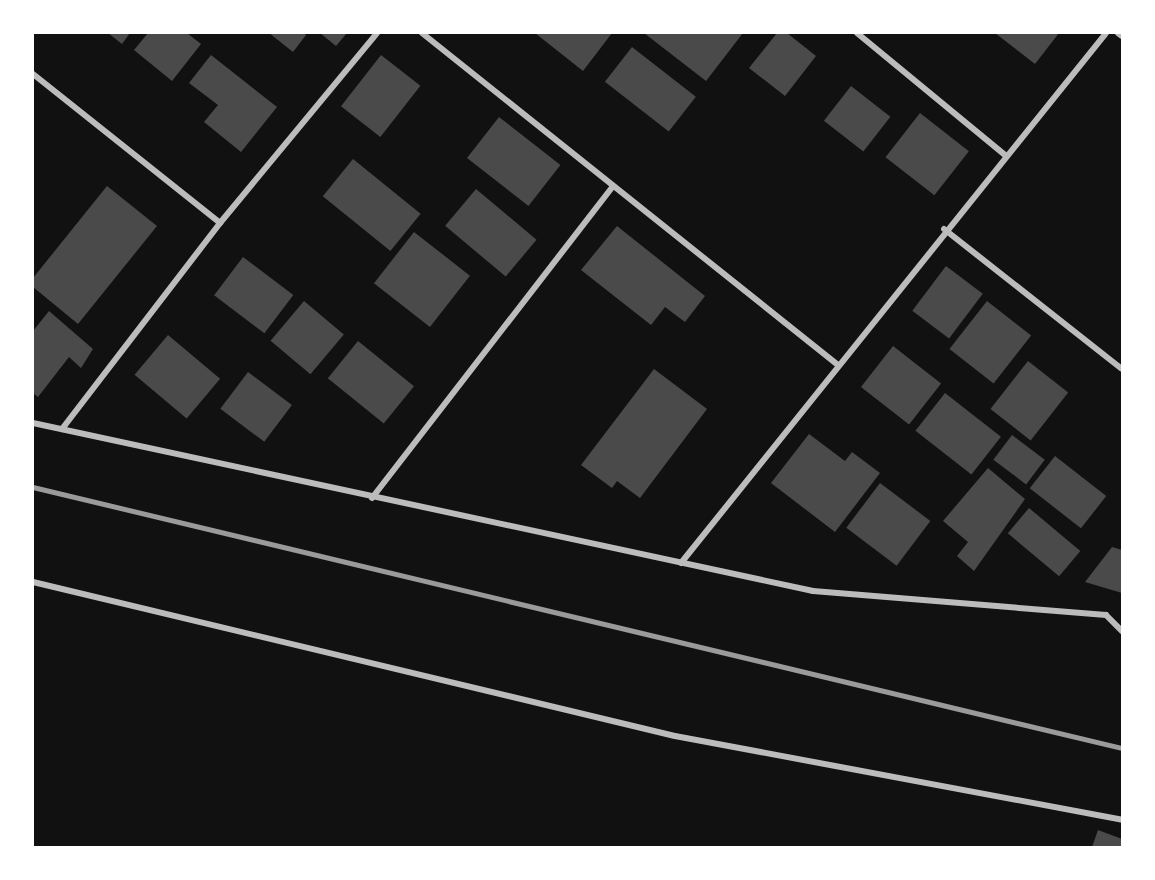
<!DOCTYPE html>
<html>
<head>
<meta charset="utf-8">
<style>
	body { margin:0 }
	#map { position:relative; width:1155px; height:880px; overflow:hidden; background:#111; font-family:Inter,sans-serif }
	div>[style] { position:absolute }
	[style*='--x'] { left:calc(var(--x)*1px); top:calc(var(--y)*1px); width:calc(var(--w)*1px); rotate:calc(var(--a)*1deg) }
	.building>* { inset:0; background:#4a4a4a; transform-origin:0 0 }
	.minor>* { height:6px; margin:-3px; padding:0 3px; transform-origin:3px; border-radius:3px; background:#bcbcbc }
	.rail>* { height:4.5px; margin:-2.25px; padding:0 2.25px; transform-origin:2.25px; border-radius:2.25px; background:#9a9a9a }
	span { translate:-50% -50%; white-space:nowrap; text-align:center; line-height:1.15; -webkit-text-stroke:4.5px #fff; paint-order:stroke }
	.frame { position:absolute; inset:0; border:34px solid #fff; pointer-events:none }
</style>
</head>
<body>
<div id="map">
	<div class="building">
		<div style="clip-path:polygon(108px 33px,130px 33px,122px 44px)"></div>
		<div style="clip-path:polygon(148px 33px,187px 33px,201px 44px,172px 81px,134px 50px)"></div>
		<div style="clip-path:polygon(269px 33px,304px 33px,306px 35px,293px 52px)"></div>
		<div style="clip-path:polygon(320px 33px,347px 33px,336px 46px)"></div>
		<div style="clip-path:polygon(535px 33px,612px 33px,583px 71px)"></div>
		<div style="clip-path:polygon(644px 33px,743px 33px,706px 81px)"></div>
		<div style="clip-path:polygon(777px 33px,787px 33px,816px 56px,785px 96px,749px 68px)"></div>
		<div style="clip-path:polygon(995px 33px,1059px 33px,1035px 64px)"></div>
		<div style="left:632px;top:47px;width:81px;height:44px;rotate:38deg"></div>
		<div style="clip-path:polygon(211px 55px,277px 107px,241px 152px,204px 122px,218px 105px,189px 83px)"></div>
		<div style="left:381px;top:55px;width:50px;height:65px;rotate:38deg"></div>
		<div style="left:851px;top:86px;width:50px;height:44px;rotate:38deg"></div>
		<div style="left:920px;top:113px;width:62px;height:56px;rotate:38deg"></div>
		<div style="left:499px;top:117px;width:78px;height:52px;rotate:38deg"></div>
		<div style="left:353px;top:159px;width:87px;height:48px;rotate:39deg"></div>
		<div style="clip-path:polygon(107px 186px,157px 226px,78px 324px,33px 287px,33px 278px)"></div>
		<div style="left:476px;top:189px;width:79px;height:48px;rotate:40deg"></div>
		<div style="clip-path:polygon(617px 226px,705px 296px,685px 322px,665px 307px,651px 325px,581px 270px)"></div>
		<div style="left:414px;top:232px;width:71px;height:65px;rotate:38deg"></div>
		<div style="left:243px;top:257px;width:63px;height:48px;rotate:37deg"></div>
		<div style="left:946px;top:266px;width:46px;height:56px;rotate:37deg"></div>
		<div style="left:304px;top:301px;width:52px;height:52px;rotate:40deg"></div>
		<div style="left:987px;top:301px;width:56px;height:61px;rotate:38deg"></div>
		<div style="clip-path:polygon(49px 311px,93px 349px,81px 368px,69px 357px,38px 397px,33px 393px,33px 331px)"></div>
		<div style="left:168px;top:335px;width:68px;height:52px;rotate:40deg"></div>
		<div style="left:358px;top:341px;width:72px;height:48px;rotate:39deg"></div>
		<div style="left:893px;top:346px;width:61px;height:52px;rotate:38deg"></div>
		<div style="left:1028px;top:361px;width:51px;height:61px;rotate:38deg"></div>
		<div style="clip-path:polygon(654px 369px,707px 409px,640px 498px,617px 481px,612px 488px,581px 465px)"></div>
		<div style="left:248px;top:372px;width:55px;height:46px;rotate:37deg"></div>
		<div style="left:945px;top:393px;width:71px;height:48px;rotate:38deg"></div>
		<div style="clip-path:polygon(809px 434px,845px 461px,852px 452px,880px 473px,835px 532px,771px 483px)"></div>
		<div style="left:1012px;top:435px;width:41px;height:31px;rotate:37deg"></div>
		<div style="left:1055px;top:456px;width:65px;height:41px;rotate:38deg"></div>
		<div style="clip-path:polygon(988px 468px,1025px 499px,974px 571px,957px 556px,968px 542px,943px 521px)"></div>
		<div style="left:880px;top:483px;width:63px;height:56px;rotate:37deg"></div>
		<div style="left:1029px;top:508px;width:67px;height:33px;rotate:40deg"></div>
		<div style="clip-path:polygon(1112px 547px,1122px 550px,1122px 593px,1085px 582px)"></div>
		<div style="clip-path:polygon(1098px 830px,1122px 839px,1122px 847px,1092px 847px)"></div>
	</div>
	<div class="minor">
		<div style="--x:422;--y:33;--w:532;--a:38.59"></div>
		<div style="--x:857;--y:33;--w:192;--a:39.5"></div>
		<div style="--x:1118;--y:33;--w:5;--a:37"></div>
		<div style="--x:33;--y:74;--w:239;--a:38.5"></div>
		<div style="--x:944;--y:229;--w:226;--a:38.2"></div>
		<div style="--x:33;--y:423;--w:798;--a:12.15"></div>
		<div style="--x:813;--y:591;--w:294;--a:4.7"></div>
		<div style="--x:1106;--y:615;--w:23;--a:45"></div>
		<div style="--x:62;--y:429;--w:260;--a:-52.5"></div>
		<div style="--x:220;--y:223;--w:246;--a:-50.4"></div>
		<div style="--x:372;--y:498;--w:394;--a:-52.3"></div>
		<div style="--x:681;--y:563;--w:679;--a:-51.27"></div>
		<div style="--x:33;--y:582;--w:660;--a:13.49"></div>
		<div style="--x:675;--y:736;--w:455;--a:10.6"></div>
	</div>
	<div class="rail">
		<div style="--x:33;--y:487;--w:1120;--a:13.48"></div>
	</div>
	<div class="frame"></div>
</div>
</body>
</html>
